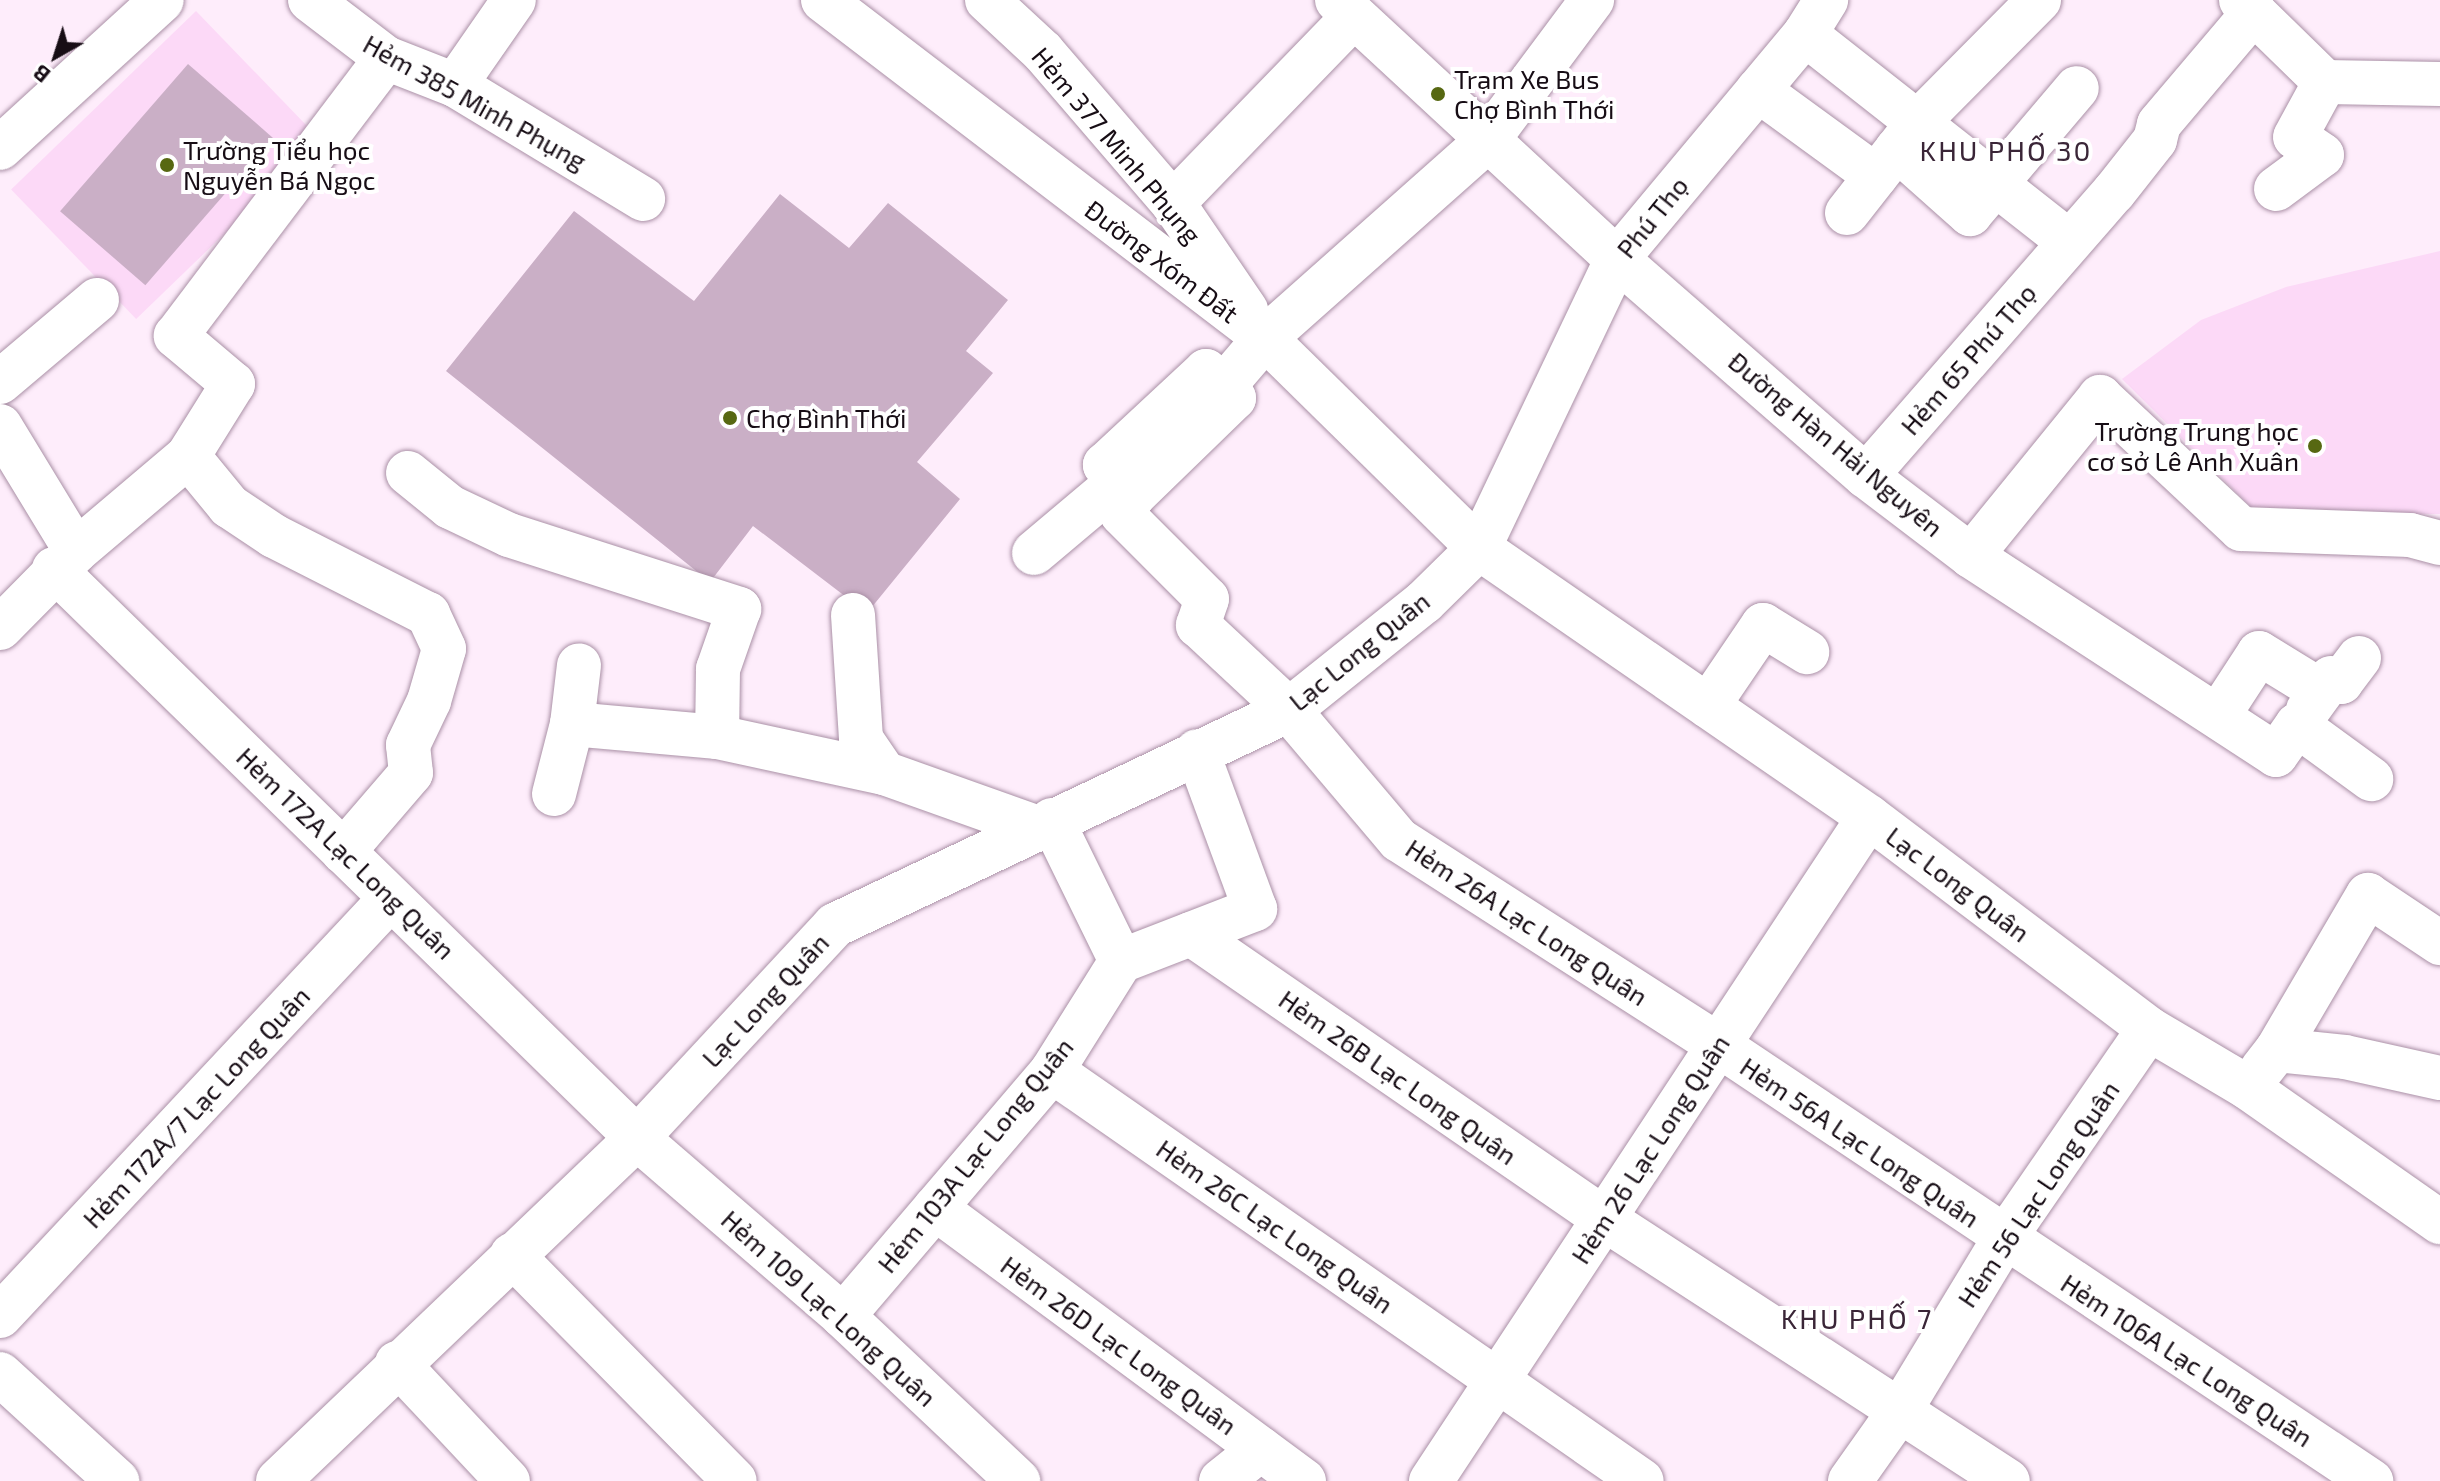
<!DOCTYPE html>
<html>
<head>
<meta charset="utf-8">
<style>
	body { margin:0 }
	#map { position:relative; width:2440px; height:1481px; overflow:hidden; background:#feedfb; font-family:"Exo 2",sans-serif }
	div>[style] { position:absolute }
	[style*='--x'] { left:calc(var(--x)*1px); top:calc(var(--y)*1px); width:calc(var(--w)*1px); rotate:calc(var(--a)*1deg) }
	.built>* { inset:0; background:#fcd9f7; transform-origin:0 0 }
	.building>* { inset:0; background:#caafc6; transform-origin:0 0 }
	.roads { filter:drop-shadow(0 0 2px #aa90a6) drop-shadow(0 0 2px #aa90a6) }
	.minor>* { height:44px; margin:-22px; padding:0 22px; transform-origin:22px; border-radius:22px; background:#fff }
	.major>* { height:44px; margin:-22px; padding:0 22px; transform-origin:22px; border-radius:22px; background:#fff }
	.dots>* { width:22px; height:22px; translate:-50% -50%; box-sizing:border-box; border:4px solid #fff; border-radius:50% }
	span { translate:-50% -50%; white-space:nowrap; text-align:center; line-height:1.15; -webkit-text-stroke:8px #fff; paint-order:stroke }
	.poi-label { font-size:26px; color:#170d15 }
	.left { translate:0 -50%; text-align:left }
	.right { translate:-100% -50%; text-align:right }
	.street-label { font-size:26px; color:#170d15 }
	.neighbourhood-label { font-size:28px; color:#3a2537; letter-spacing:2px }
	.north { position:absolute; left:16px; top:16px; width:80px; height:80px; -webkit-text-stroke:6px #fff; paint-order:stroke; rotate:219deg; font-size:22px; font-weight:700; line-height:32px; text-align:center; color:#170d15 }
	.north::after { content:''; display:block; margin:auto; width:28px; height:36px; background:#170d15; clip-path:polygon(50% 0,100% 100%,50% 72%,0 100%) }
</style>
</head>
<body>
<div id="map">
	<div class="built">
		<div style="left:196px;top:11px;width:180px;height:257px;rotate:46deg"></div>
		<div style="clip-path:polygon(2440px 251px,2440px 514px,2259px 515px,2122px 379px,2201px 320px,2286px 287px)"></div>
	</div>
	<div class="building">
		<div style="left:188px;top:64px;width:113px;height:195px;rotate:41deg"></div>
		<div style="clip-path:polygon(780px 194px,849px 248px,888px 203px,1008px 300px,966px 351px,993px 373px,917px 462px,960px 499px,867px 613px,753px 526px,710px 582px,446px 371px,574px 211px,694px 301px)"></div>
	</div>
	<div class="roads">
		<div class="minor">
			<div style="--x:310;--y:0;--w:96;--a:37.3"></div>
			<div style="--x:386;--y:58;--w:74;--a:21.4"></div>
			<div style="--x:455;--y:85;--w:220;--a:31.2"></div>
			<div style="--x:823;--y:0;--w:556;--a:37.41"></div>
			<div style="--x:1265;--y:338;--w:300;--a:44.5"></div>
			<div style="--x:987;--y:0;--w:76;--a:42.9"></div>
			<div style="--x:1043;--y:52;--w:199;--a:49.3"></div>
			<div style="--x:1173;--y:203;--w:130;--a:55.7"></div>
			<div style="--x:1337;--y:0;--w:381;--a:42.8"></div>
			<div style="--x:1617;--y:259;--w:330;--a:41.1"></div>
			<div style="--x:1866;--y:476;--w:132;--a:37.3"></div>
			<div style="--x:1971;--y:556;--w:364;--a:33.1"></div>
			<div style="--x:2276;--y:755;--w:37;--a:-55"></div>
			<div style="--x:2297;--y:725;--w:92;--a:36.1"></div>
			<div style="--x:2241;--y:0;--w:117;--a:44.3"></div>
			<div style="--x:2325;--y:82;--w:115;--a:1"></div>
			<div style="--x:1805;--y:34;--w:336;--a:38.2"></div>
			<div style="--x:455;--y:85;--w:103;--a:-55.2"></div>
			<div style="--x:1758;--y:90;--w:146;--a:36.1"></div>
			<div style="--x:0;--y:148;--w:219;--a:-42.4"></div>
			<div style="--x:1897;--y:149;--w:98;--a:41.7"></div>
			<div style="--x:1970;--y:214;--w:165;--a:-49.7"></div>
			<div style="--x:2276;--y:189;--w:57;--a:-36.5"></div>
			<div style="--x:2322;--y:155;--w:32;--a:-146"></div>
			<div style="--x:2295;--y:137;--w:63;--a:-61.4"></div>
			<div style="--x:1173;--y:203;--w:260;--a:-45.9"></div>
			<div style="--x:1847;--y:213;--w:118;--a:-51.9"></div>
			<div style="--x:1920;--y:120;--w:169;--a:-45.2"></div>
			<div style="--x:1206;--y:371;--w:39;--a:44"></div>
			<div style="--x:1234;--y:398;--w:141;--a:135.9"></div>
			<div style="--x:1133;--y:496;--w:42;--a:-132.1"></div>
			<div style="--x:1105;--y:465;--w:138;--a:-42.9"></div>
			<div style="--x:0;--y:382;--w:127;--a:-40.2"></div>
			<div style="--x:1224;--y:386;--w:63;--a:-49.5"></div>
			<div style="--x:1265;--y:338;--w:297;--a:-41.6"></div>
			<div style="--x:1487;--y:141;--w:176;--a:-53.3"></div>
			<div style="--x:0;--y:426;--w:146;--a:58.7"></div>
			<div style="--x:76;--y:551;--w:108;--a:134.6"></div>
			<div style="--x:188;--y:456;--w:65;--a:50.6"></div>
			<div style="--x:229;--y:506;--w:54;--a:33.7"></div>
			<div style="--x:274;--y:536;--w:173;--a:26.9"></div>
			<div style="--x:428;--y:614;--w:38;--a:65"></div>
			<div style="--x:444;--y:649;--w:54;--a:106.1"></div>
			<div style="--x:429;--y:701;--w:49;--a:115.5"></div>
			<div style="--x:408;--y:745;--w:28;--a:84"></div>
			<div style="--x:411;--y:773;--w:104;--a:130.7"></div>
			<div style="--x:408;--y:473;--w:54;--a:39"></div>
			<div style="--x:450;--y:507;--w:65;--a:25.4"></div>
			<div style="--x:509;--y:535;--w:242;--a:17.8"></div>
			<div style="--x:739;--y:609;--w:64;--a:109.3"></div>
			<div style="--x:718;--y:669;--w:68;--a:90.8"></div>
			<div style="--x:717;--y:737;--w:171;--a:12.2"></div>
			<div style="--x:884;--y:773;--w:161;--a:19.6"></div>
			<div style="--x:1866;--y:476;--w:377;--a:-48.9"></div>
			<div style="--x:2114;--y:192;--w:66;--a:-51.7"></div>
			<div style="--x:2155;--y:140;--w:16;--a:-76"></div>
			<div style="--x:2159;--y:124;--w:147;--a:-49.7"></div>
			<div style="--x:1133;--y:496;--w:21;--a:121"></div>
			<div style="--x:1122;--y:514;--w:120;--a:45"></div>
			<div style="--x:1207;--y:599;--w:28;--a:109"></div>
			<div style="--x:1198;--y:625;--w:125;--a:43"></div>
			<div style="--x:1289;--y:710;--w:170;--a:49.8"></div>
			<div style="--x:1399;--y:840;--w:378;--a:32.7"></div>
			<div style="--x:1717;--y:1044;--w:787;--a:33.75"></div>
			<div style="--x:76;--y:551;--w:147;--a:-40.3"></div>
			<div style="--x:188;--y:456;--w:85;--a:-58"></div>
			<div style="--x:233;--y:384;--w:75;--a:-139.9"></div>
			<div style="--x:176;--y:336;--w:348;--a:-52.9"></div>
			<div style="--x:1034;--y:553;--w:109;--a:-40.1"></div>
			<div style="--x:1971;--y:556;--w:205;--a:-50.9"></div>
			<div style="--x:2100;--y:397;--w:193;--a:43.1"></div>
			<div style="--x:2241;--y:529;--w:169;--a:2"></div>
			<div style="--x:2410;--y:535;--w:31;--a:15"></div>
			<div style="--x:54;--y:569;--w:815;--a:44.3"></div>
			<div style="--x:637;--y:1138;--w:272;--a:40.8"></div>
			<div style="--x:843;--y:1316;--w:241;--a:43.3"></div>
			<div style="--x:853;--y:615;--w:124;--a:86.3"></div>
			<div style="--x:861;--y:739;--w:41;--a:55.9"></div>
			<div style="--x:1708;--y:706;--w:98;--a:-55.8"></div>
			<div style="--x:1763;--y:625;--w:52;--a:31.5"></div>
			<div style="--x:2308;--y:710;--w:39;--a:-54"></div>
			<div style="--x:2331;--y:678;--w:11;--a:22"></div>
			<div style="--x:2341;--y:682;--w:30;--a:-53"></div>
			<div style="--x:2218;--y:716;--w:75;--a:-56.9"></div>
			<div style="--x:2259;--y:653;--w:73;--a:31.5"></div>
			<div style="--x:572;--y:724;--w:146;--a:5.1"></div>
			<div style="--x:554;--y:794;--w:72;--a:-75.6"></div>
			<div style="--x:572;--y:724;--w:59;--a:-83.2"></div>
			<div style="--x:1191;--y:934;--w:504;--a:34.57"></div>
			<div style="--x:1606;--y:1220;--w:479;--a:33"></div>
			<div style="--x:1121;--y:961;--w:144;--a:-21.2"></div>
			<div style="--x:1255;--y:909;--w:168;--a:-110.2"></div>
			<div style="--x:2277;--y:1050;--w:180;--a:-59.6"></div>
			<div style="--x:2368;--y:895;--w:87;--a:33.7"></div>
			<div style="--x:2262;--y:1069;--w:24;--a:-52"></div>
			<div style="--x:2277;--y:1050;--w:68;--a:5.9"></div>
			<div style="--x:2345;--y:1057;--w:97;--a:12.5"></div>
			<div style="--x:1052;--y:1071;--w:718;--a:34.8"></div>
			<div style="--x:935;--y:1208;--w:459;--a:36.5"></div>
			<div style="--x:512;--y:1255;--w:317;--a:45.4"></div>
			<div style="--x:0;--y:1316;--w:572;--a:-46.91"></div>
			<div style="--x:843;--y:1316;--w:322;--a:-49.5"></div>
			<div style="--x:1052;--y:1071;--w:130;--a:-57.9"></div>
			<div style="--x:1121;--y:961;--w:157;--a:-116.1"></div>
			<div style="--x:397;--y:1363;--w:162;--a:46.8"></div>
			<div style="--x:0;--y:1374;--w:159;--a:42.4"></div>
			<div style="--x:1221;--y:1481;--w:51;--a:-38.7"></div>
			<div style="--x:1431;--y:1481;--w:795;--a:-56.59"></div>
			<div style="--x:1850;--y:1481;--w:88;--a:-54.7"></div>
			<div style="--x:1901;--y:1409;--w:199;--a:-58.8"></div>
			<div style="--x:2004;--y:1239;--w:255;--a:-55.4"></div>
		</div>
		<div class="major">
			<div style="--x:1479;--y:548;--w:474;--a:34.6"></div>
			<div style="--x:1869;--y:817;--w:351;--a:37.1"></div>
			<div style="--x:2149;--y:1029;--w:114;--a:30.6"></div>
			<div style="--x:2247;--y:1087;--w:236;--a:35"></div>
			<div style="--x:278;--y:1481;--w:497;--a:-43.7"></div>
			<div style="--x:637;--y:1138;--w:291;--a:-47.1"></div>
			<div style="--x:835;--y:925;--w:502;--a:-25.34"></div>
			<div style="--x:1289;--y:710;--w:173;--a:-38.7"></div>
			<div style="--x:1424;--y:602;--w:77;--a:-44.5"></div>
			<div style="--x:1479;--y:548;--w:320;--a:-64.5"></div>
			<div style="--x:1617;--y:259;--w:293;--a:-50.1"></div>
			<div style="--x:1805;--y:34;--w:40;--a:-58"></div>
		</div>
	</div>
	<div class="dots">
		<div style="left:1438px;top:94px;background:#576812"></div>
		<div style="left:167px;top:165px;background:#576812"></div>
		<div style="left:730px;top:418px;background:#576812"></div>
		<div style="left:2315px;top:446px;background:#576812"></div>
	</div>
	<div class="poi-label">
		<span class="left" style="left:1454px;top:94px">Trạm Xe Bus<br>Chợ Bình Thới</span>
		<span class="left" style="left:183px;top:165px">Trường Tiểu học<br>Nguyễn Bá Ngọc</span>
		<span class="left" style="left:746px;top:418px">Chợ Bình Thới</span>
		<span class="right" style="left:2299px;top:446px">Trường Trung học<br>cơ sở Lê Anh Xuân</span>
	</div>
	<div class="street-label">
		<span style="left:475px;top:102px;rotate:29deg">Hẻm 385 Minh Phụng</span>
		<span style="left:1117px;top:145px;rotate:50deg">Hẻm 377 Minh Phụng</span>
		<span style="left:1652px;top:217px;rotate:-51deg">Phú Thọ</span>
		<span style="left:1162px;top:261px;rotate:37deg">Đường Xóm Đất</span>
		<span style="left:1968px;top:359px;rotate:-49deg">Hẻm 65 Phú Thọ</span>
		<span style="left:1836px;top:444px;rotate:40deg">Đường Hàn Hải Nguyên</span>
		<span style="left:1359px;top:651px;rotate:-39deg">Lạc Long Quân</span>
		<span style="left:346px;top:853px;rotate:44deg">Hẻm 172A Lạc Long Quân</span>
		<span style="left:1958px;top:884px;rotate:37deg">Lạc Long Quân</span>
		<span style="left:1527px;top:922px;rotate:33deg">Hẻm 26A Lạc Long Quân</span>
		<span style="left:765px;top:1000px;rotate:-47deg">Lạc Long Quân</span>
		<span style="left:1398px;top:1077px;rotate:35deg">Hẻm 26B Lạc Long Quân</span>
		<span style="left:196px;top:1107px;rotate:-47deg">Hẻm 172A/7 Lạc Long Quân</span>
		<span style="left:1860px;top:1142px;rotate:34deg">Hẻm 56A Lạc Long Quân</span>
		<span style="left:1650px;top:1149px;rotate:-57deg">Hẻm 26 Lạc Long Quân</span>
		<span style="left:975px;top:1155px;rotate:-51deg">Hẻm 103A Lạc Long Quân</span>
		<span style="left:2038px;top:1194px;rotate:-56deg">Hẻm 56 Lạc Long Quân</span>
		<span style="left:1275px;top:1226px;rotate:35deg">Hẻm 26C Lạc Long Quân</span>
		<span style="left:829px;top:1308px;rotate:42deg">Hẻm 109 Lạc Long Quân</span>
		<span style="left:1119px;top:1345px;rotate:36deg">Hẻm 26D Lạc Long Quân</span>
		<span style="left:2187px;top:1360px;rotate:33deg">Hẻm 106A Lạc Long Quân</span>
	</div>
	<div class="neighbourhood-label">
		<span style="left:2006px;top:150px">KHU PHỐ 30</span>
		<span style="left:1857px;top:1318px">KHU PHỐ 7</span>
	</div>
	<div class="north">B</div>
</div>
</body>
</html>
